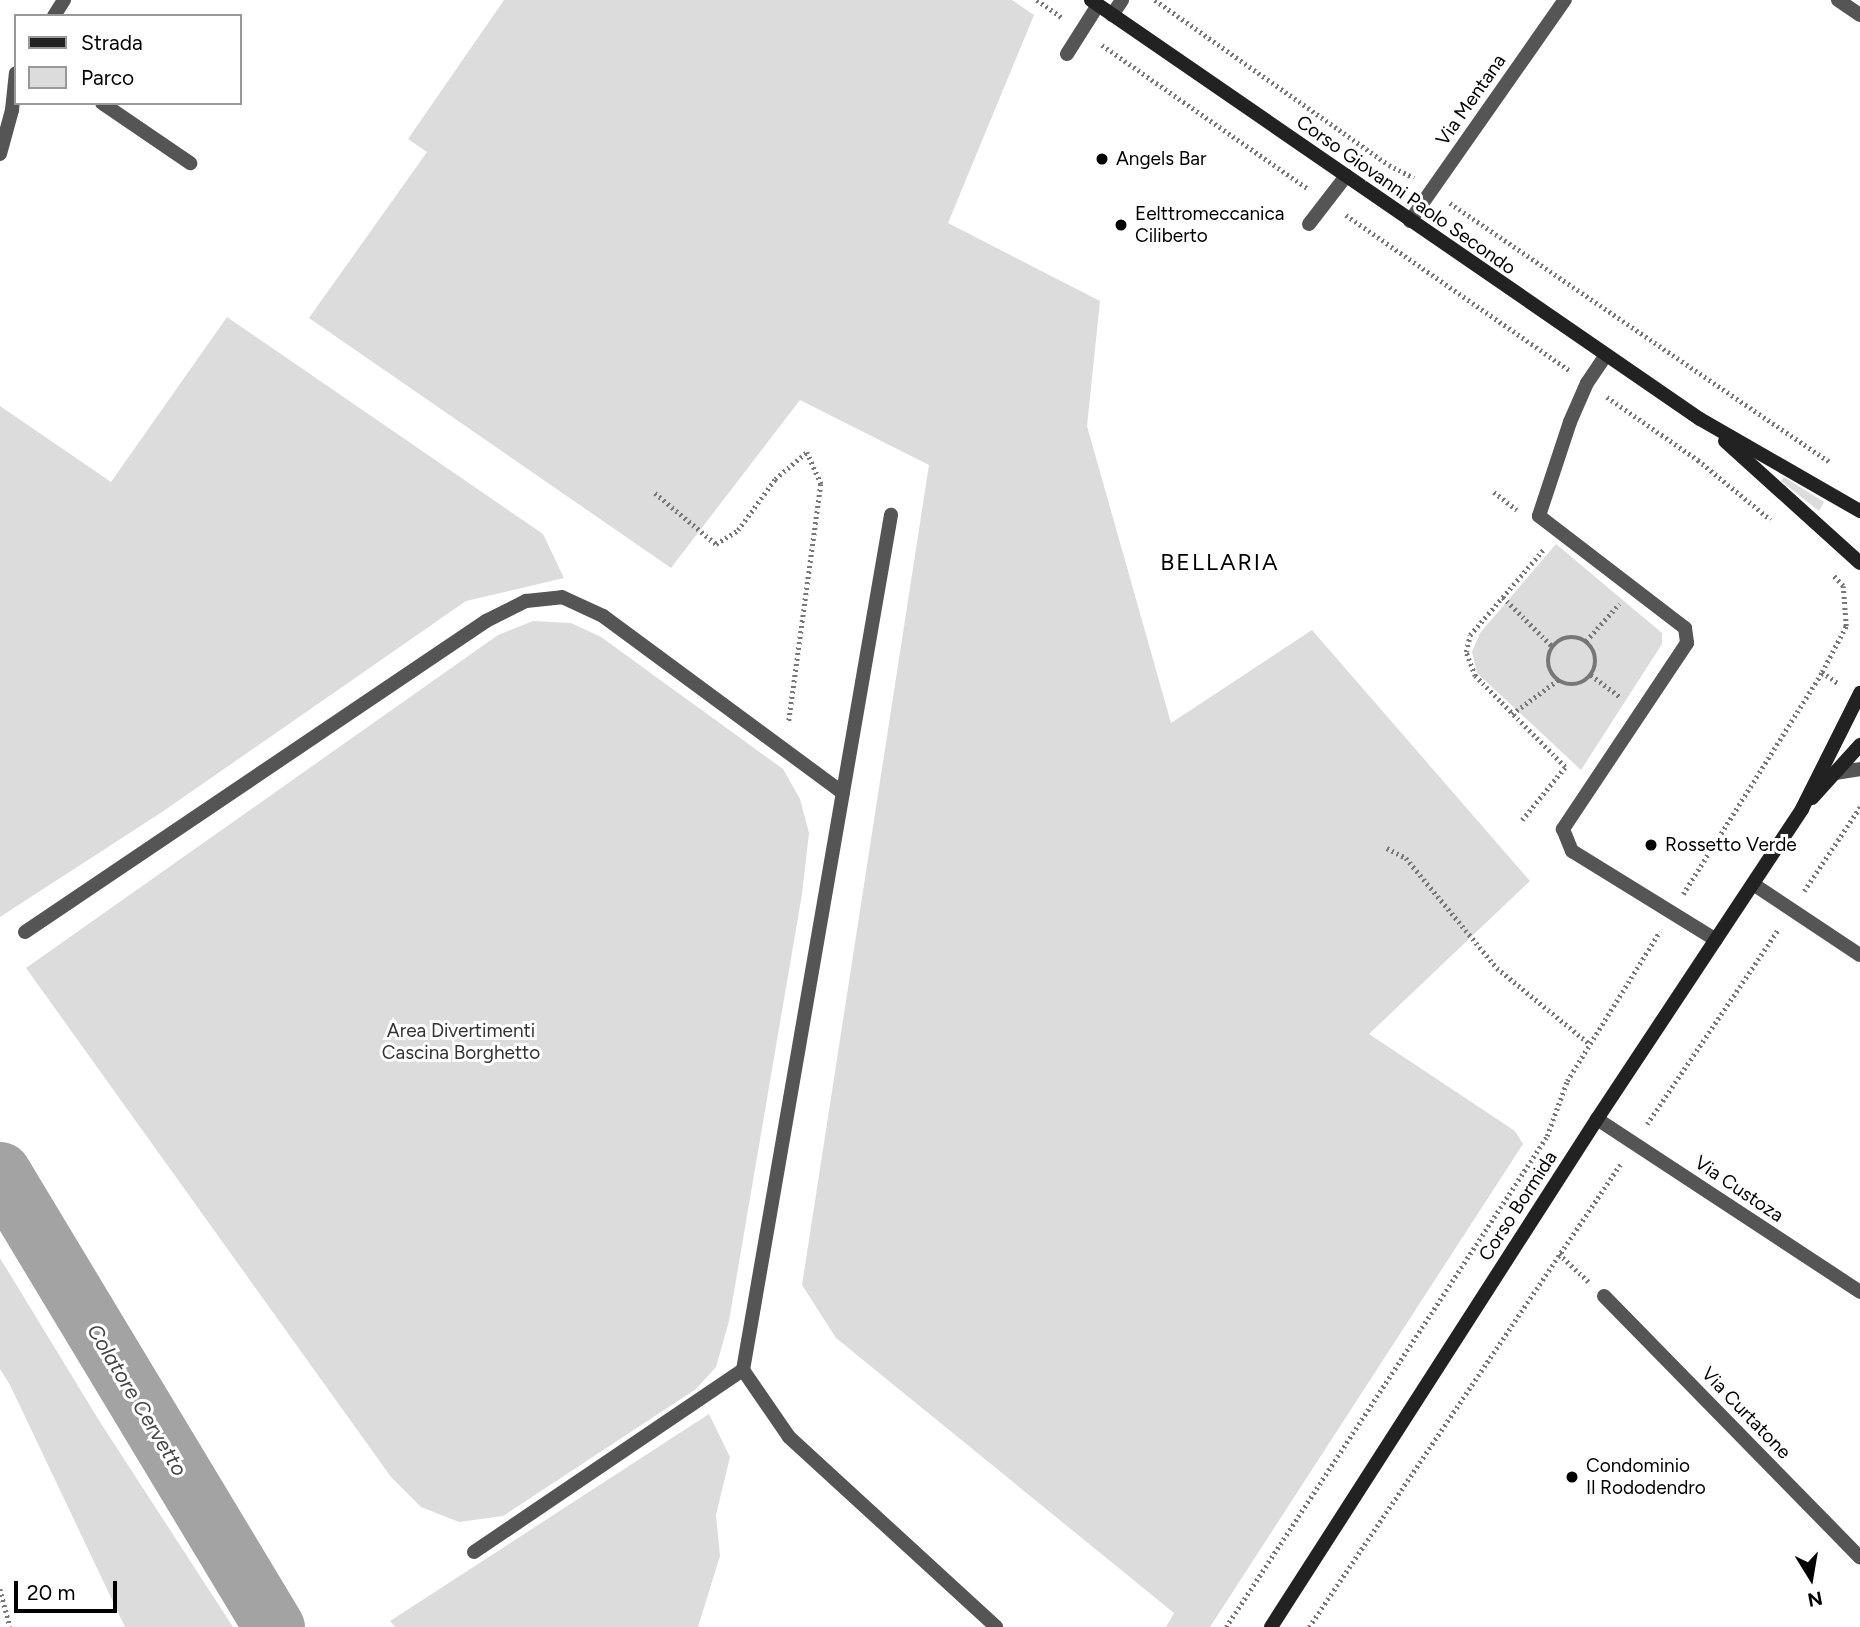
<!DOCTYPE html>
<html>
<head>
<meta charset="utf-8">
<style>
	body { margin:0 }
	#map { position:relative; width:1860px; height:1627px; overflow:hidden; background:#fff; font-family:Figtree,sans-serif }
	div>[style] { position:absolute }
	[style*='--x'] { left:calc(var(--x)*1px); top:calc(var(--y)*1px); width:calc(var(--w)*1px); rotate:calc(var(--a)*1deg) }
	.green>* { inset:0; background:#dcdcdc }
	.river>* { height:61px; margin:-30.5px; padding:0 30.5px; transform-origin:30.5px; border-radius:30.5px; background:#a3a3a3 }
	.path>* { height:4.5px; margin-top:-2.25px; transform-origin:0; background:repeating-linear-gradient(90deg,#777 0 2px,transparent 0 5.5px) }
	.path>.ring { margin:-2.25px; padding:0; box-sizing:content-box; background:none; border:4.5px solid #777; border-radius:50% }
	.service>* { height:14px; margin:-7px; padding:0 7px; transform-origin:7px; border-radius:7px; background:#555 }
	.pedestrian>* { height:14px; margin:-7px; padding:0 7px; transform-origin:7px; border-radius:7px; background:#555 }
	.minor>* { height:14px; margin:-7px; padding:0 7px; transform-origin:7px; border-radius:7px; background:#555 }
	.secondary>* { height:14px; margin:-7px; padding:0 7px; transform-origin:7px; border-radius:7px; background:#222 }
	.dots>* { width:19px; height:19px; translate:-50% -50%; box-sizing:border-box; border:4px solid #fff; border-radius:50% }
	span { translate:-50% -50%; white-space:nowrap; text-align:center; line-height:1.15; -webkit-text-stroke:6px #fff; paint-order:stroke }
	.street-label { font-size:19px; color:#000 }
	.poi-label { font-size:19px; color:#000 }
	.left { translate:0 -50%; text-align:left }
	.park-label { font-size:19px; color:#333 }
	.water-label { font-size:21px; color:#444; font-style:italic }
	.quarter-label { font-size:23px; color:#000; letter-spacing:2px }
	.legend { position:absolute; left:14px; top:14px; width:228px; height:91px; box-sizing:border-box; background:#fff; border:2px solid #999; margin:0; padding:9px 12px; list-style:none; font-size:21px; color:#000 }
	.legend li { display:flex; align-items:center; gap:14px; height:35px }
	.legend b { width:35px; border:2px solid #999 }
	.north { position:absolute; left:1776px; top:1543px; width:70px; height:70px; -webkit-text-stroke:5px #fff; paint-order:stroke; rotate:169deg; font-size:19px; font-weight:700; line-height:28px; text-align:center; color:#000 }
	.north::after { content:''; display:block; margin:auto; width:24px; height:32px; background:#000; clip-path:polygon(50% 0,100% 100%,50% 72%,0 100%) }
	.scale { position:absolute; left:14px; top:1581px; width:103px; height:32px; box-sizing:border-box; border:4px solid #000; border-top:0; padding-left:9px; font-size:21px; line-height:24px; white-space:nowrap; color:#000; -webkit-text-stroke:5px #fff; paint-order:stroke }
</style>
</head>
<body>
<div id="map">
	<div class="green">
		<div style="clip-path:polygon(504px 0,1012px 0,1034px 15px,948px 223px,1100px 301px,1087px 426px,1171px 723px,1312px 630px,1530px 881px,1369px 1034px,1515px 1131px,1523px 1144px,1210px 1627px,1166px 1627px,1174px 1613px,836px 1338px,802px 1285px,929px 465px,800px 400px,671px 568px,309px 318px,427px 152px,408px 139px)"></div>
		<div style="clip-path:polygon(227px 317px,543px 534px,564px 578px,466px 601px,162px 812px,0 917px,0 406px,111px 482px)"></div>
		<div style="clip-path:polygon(1784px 477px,1824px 502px,1819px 511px,1781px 481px)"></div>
		<div style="clip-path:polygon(1556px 544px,1662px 633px,1662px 644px,1581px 770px,1477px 673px,1472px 652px,1480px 633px)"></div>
		<div style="clip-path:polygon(533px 621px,571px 623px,601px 637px,783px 769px,800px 799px,809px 833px,802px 894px,729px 1321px,716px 1367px,696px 1389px,503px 1516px,459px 1522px,421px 1507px,391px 1477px,26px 968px,498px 635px)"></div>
		<div style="clip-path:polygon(0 1258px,100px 1422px,233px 1627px,125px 1627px,10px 1385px,0 1369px)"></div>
		<div style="clip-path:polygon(709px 1414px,730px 1457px,716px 1515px,720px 1556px,698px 1627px,395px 1627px,390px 1621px)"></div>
	</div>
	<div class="river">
		<div style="--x:0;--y:1172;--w:531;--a:58.94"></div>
	</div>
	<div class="path">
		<div style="--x:1037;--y:0;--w:32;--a:35"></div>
		<div style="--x:1155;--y:0;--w:286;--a:35.2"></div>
		<div style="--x:1389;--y:165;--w:28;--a:27"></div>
		<div style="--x:1102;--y:45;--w:250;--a:34.9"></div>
		<div style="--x:1450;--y:203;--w:460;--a:34.3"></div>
		<div style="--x:1346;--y:215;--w:272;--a:34.8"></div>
		<div style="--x:1607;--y:397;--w:111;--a:34.7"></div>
		<div style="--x:1698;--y:460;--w:94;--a:39.4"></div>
		<div style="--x:1494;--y:492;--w:29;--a:38"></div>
		<div style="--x:655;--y:493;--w:80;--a:39.9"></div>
		<div style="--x:716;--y:544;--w:26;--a:-32"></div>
		<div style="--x:738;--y:530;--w:63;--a:-54"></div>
		<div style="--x:775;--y:479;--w:42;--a:-40.2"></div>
		<div style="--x:807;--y:452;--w:35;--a:66"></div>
		<div style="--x:821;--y:484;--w:240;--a:97.7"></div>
		<div style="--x:1503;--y:597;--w:71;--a:45"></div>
		<div class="ring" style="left:1548px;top:637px;width:43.5px;height:43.5px"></div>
		<div style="--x:1586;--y:641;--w:50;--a:-48.3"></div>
		<div style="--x:1822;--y:672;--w:21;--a:35"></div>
		<div style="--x:1591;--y:675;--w:38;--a:37"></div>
		<div style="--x:1512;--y:714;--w:57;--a:-36.5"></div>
		<div style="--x:1522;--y:820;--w:68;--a:-50.9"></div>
		<div style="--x:1565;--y:767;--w:128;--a:-134.7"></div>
		<div style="--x:1475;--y:676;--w:26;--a:-111"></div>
		<div style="--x:1466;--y:652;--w:17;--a:-77"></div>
		<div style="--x:1470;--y:635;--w:113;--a:-49.3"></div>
		<div style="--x:1387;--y:848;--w:21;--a:28"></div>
		<div style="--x:1406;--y:858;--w:143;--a:50.4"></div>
		<div style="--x:1497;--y:968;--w:120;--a:39.3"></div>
		<div style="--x:1804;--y:891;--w:101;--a:-56.3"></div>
		<div style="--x:1683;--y:894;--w:262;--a:-57.9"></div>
		<div style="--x:1822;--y:672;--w:52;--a:-62.4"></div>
		<div style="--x:1846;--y:626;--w:40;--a:-94.3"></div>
		<div style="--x:1843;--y:586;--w:16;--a:-133"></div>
		<div style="--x:1647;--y:1124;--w:236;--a:-56"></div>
		<div style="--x:1559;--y:1254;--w:41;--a:43"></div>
		<div style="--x:0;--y:1589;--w:39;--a:75"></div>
		<div style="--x:1226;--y:1627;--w:587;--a:-56.82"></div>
		<div style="--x:1547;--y:1136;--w:59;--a:-70"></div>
		<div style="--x:1567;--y:1081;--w:176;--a:-58.2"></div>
		<div style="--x:1309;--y:1627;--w:559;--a:-56.08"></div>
	</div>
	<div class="service">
		<div style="--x:54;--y:16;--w:19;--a:-58"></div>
		<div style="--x:1067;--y:54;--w:58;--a:-57.7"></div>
		<div style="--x:102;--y:103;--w:107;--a:34.3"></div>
		<div style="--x:0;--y:154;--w:46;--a:-74.7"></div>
		<div style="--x:12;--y:110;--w:37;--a:-84"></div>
		<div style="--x:1309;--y:224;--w:61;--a:-52.4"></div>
		<div style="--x:1606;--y:355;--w:34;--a:124"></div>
		<div style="--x:1587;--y:383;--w:43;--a:113.6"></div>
		<div style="--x:1570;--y:422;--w:99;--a:108.3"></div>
		<div style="--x:1539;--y:516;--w:184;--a:37.5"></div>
		<div style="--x:1685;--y:628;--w:15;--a:82"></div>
		<div style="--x:1687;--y:643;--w:224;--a:123.7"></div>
		<div style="--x:1563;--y:829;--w:24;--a:68"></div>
		<div style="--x:1572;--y:851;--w:169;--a:31.7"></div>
		<div style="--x:1835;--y:773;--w:25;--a:-9"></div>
	</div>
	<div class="pedestrian">
		<div style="--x:25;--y:932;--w:556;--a:-34"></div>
		<div style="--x:486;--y:621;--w:45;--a:-26.6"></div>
		<div style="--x:526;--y:601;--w:36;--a:-6"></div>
		<div style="--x:562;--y:597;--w:45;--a:24.9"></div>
		<div style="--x:603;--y:616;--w:298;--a:36.4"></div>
		<div style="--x:743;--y:1370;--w:81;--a:55.5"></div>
		<div style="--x:789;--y:1437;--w:281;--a:42.5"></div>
		<div style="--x:474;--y:1552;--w:325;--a:-34.1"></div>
		<div style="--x:743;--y:1370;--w:868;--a:-80.18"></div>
	</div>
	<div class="minor">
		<div style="--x:1838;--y:0;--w:27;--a:34"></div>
		<div style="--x:1112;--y:15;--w:18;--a:-56"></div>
		<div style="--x:1410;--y:221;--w:270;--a:-55"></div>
		<div style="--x:1753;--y:884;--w:128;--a:33.6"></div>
		<div style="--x:1597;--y:1119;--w:315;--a:33.3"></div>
		<div style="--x:1604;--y:1296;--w:366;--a:45.6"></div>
	</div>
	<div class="secondary">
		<div style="--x:1091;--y:0;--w:739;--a:34.53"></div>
		<div style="--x:1700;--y:419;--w:185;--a:29.9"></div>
		<div style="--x:1725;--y:441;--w:182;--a:42.1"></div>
		<div style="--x:1812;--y:798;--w:72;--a:-47.8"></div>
		<div style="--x:1271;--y:1627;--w:604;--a:-57.31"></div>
		<div style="--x:1597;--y:1119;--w:372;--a:-56.5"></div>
		<div style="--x:1802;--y:809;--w:130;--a:-63.4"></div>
	</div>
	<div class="dots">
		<div style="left:1102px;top:159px;background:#000"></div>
		<div style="left:1121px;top:225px;background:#000"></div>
		<div style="left:1651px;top:845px;background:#000"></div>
		<div style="left:1572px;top:1477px;background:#000"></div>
	</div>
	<div class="street-label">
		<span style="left:1471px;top:100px;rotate:-55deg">Via Mentana</span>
		<span style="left:1406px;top:195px;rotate:35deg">Corso Giovanni Paolo Secondo</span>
		<span style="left:1739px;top:1189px;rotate:34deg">Via Custoza</span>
		<span style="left:1518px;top:1206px;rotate:-57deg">Corso Bormida</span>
		<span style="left:1746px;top:1413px;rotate:46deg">Via Curtatone</span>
	</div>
	<div class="poi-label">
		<span class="left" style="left:1116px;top:159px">Angels Bar</span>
		<span class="left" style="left:1135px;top:225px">Eelttromeccanica<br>Ciliberto</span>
		<span class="left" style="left:1665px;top:845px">Rossetto Verde</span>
		<span class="left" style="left:1586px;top:1477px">Condominio<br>Il Rododendro</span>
	</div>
	<div class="park-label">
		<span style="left:461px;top:1042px">Area Divertimenti<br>Cascina Borghetto</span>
	</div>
	<div class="water-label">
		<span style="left:137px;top:1400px;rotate:59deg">Colatore Cervetto</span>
	</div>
	<div class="quarter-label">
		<span style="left:1220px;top:562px">BELLARIA</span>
	</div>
	<ul class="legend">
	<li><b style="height:9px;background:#222"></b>Strada</li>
	<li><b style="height:19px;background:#dcdcdc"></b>Parco</li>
	</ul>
	<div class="north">N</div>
	<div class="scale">20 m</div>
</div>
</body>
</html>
